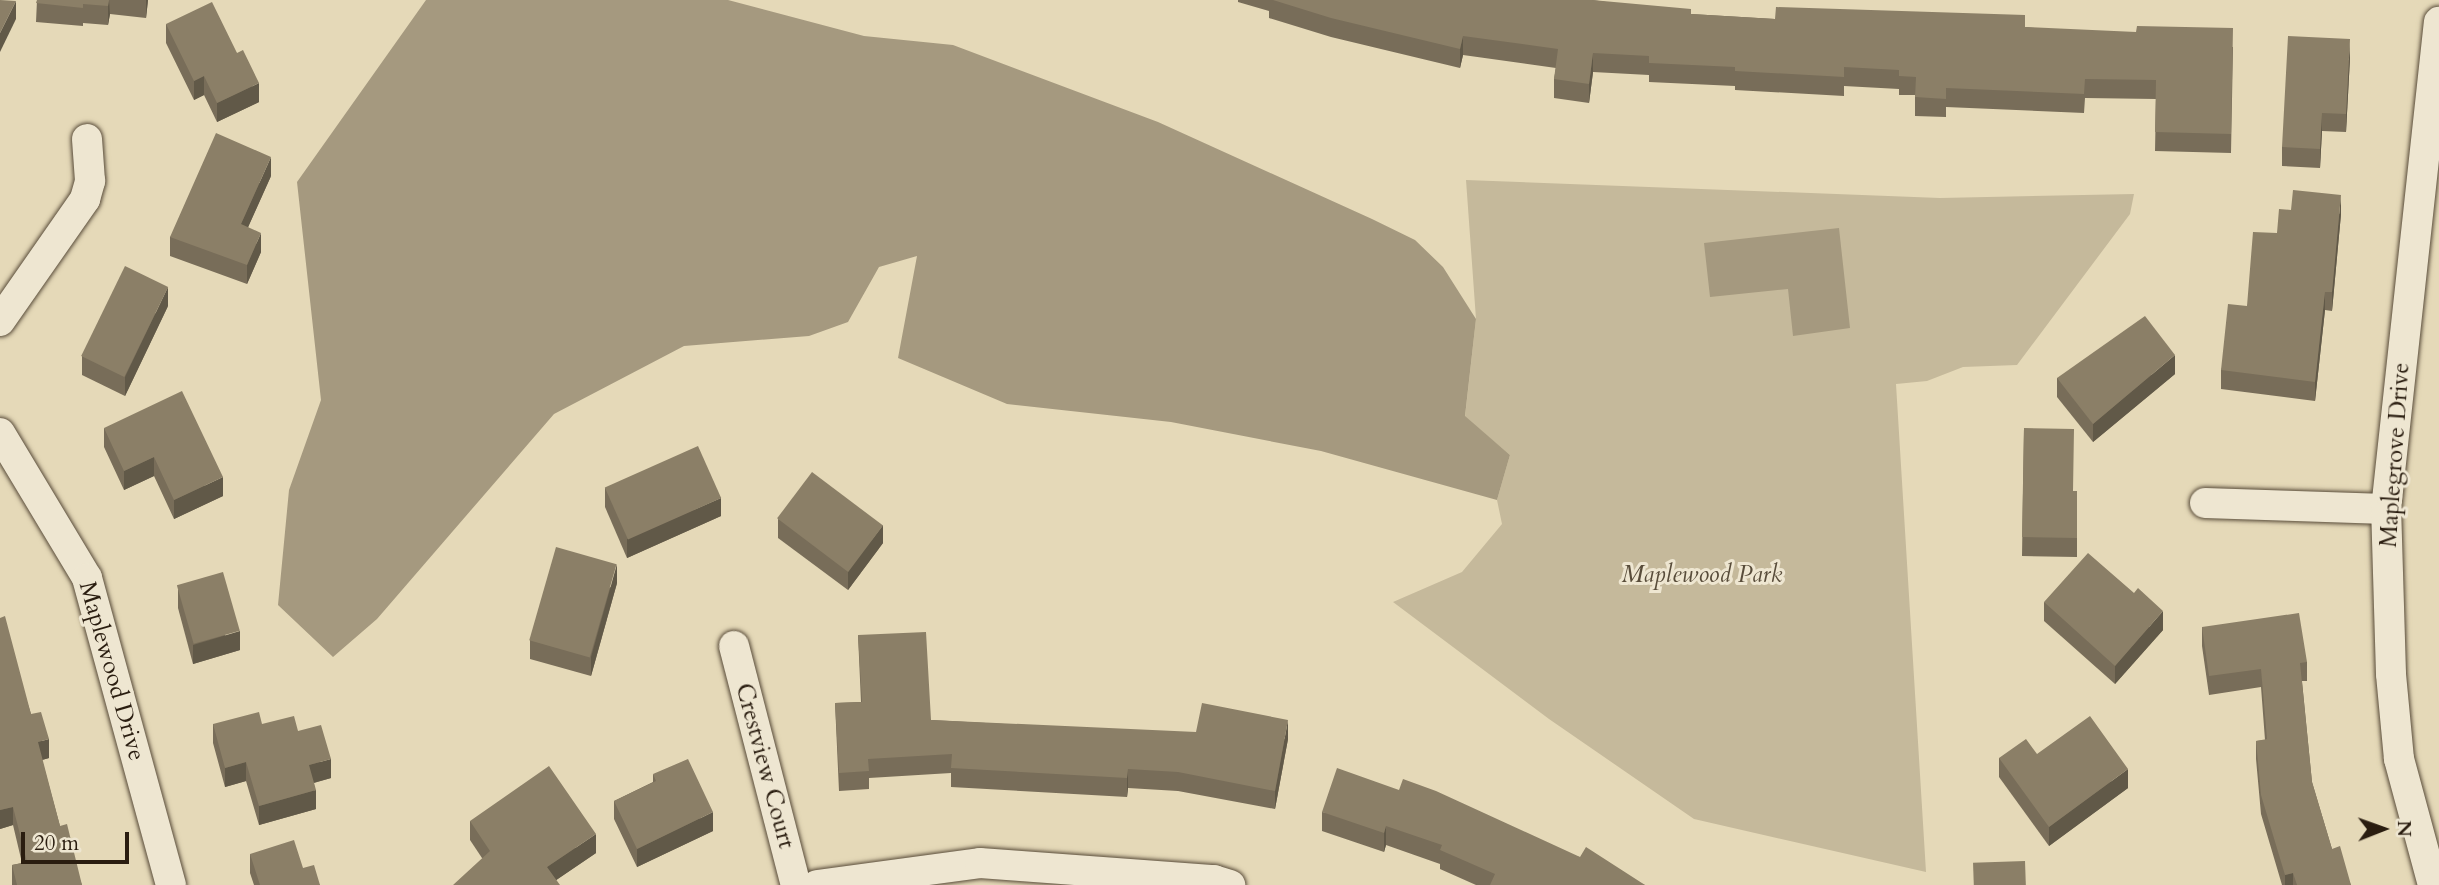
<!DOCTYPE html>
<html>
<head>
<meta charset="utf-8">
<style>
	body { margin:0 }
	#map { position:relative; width:2439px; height:885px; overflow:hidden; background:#e5d9b8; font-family:Cardo,serif }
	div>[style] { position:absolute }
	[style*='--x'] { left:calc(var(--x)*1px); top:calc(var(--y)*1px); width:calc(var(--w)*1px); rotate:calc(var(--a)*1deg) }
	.green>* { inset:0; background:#c5b99b }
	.water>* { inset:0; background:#a5997f }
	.roads { filter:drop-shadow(0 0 2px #594c3a) drop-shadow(0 0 2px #594c3a) }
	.street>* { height:30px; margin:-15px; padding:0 15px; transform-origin:15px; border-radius:15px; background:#eee6d1 }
	.wall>* { inset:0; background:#786d59 }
	.shaded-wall>* { inset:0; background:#615948 }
	.building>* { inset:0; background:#8b7f67; transform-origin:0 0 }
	span { translate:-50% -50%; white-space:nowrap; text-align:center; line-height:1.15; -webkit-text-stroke:6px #eee6d1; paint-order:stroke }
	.street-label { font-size:24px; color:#2a1d10 }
	.park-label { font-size:24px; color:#584c3a; font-style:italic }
	.north { position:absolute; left:2348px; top:794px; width:70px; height:70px; -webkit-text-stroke:5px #eee6d1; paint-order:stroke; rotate:89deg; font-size:19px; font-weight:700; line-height:28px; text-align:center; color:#2a1d10 }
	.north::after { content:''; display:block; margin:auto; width:24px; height:32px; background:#2a1d10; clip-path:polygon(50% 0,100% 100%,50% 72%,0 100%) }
	.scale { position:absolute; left:21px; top:832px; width:108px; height:32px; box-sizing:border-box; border:4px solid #2a1d10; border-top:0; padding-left:9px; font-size:21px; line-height:24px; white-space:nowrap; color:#2a1d10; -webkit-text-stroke:5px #eee6d1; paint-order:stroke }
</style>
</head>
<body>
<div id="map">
	<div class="green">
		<div style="clip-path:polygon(1466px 180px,1940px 198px,2134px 194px,2130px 214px,2017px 365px,1963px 367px,1927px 381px,1896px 384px,1926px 872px,1694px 819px,1549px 719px,1393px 602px,1462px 572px,1502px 524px,1497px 500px,1510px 455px,1465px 417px,1476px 319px)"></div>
	</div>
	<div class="water">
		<div style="clip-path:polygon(426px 0,728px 0,864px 36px,953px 45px,1158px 122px,1372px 219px,1415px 240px,1443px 267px,1476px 319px,1465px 416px,1510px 455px,1497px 500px,1321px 451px,1171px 422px,1007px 404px,898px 358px,917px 256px,879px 267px,848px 322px,809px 336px,684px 346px,554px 414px,377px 619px,333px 657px,278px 605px,289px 490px,321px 400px,297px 182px)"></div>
		<div style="clip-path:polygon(1839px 228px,1850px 328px,1793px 336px,1788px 289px,1710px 297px,1704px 243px)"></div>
	</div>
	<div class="roads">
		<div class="street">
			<div style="--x:0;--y:321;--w:149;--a:-55.1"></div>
			<div style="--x:85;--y:199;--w:19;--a:-74"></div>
			<div style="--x:90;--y:181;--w:42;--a:-94.1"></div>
			<div style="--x:0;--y:433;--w:169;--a:59"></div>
			<div style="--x:87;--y:578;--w:318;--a:74.7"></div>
			<div style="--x:2205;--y:503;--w:181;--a:1.9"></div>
			<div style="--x:734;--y:646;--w:247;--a:75.5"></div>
			<div style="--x:817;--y:885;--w:164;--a:-7.7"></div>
			<div style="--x:980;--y:863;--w:235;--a:4.2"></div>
			<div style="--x:1214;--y:880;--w:17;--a:17"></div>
			<div style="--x:2433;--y:885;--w:131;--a:-105.1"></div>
			<div style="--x:2399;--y:759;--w:85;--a:-95.4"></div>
			<div style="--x:2391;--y:674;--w:165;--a:-91.7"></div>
			<div style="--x:2386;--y:509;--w:490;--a:-83.8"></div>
		</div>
	</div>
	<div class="wall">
		<div style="clip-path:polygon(37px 0,148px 0,146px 18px,110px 14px,108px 25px,83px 23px,83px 26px,36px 22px)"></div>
		<div style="clip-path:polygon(1238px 0,1592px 0,1691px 14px,1775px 19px,2025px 27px,2233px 47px,2231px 153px,2155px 151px,2156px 99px,2085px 98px,2084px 113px,1946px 107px,1946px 117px,1915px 116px,1915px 95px,1899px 95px,1899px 89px,1844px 86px,1844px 96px,1735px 90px,1735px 86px,1649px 82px,1649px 75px,1593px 72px,1589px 103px,1554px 98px,1554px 79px,1556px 68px,1463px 55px,1460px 68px,1331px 37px,1269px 18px,1269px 11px,1238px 2px)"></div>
		<div style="clip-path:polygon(166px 24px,237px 53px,259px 102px,217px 122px,204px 95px,194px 100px,166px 43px)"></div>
		<div style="clip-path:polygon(2350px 58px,2346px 132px,2322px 131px,2320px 168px,2282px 166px,2282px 147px)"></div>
		<div style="clip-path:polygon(271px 176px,248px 227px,261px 252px,247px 284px,170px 256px,170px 237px)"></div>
		<div style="clip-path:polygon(2291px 210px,2341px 214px,2332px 311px,2325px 310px,2315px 401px,2221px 389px,2221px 370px,2277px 233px)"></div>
		<div style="clip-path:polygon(168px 306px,125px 396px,82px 375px,82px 356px)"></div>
		<div style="clip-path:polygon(2175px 374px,2093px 442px,2057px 397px,2057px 378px)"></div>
		<div style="clip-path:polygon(104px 428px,223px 496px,174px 519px,154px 476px,124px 490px,104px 447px)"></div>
		<div style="clip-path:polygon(2024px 428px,2073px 491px,2077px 491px,2077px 557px,2022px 556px)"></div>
		<div style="clip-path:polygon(605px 488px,721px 516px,627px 558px,605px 507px)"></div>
		<div style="clip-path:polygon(778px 519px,883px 543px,848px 590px,778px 538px)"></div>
		<div style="clip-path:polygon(617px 583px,591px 676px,530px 659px,530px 640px)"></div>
		<div style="clip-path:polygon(178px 589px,240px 650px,193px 664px,178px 608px)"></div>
		<div style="clip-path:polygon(2044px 602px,2163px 630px,2115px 684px,2044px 621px)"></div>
		<div style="clip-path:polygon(0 618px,31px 714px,49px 758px,42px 760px,60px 826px,82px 885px,12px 885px,12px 865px,22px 863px,13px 825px,0 829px)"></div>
		<div style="clip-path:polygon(2202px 627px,2307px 662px,2307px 681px,2302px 681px,2312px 782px,2332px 849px,2351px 885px,2282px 885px,2261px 814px,2256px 759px,2256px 741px,2265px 740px,2261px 687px,2209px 695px,2202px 646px)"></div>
		<div style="clip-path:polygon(858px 635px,931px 720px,1288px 739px,1275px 809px,1178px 791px,1128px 788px,1127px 797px,951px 787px,951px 773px,869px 778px,869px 789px,839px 791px,835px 703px,861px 702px)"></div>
		<div style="clip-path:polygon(213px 724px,262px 724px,298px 731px,331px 778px,314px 783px,316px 809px,259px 825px,246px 781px,225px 787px,213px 743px)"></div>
		<div style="clip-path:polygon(2037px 754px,2128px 788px,2049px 846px,1999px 777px,1999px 758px)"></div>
		<div style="clip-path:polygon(653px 774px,713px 831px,637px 867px,614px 819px,614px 801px,653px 782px)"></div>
		<div style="clip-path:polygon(1322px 812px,1580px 857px,1645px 885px,1476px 885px,1440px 869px,1440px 864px,1386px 845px,1384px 852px,1322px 831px)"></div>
		<div style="clip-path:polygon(470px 821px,596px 853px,556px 880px,482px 858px,470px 840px)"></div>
		<div style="clip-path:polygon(250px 854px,303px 868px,320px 885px,254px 885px,250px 873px)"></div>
	</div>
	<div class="shaded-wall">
		<div style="clip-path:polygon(109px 0,110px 14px,108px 25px,108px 6px)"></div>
		<div style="clip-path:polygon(146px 0,148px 0,146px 18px)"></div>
		<div style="clip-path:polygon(16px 1px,16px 19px,0 52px,0 33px)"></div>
		<div style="clip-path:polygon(1463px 36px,1463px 55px,1460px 68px,1460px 49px)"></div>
		<div style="clip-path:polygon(2350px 39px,2350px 58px,2346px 132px,2346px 114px)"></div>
		<div style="clip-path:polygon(1593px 53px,1593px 72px,1589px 103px,1589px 84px)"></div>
		<div style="clip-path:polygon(204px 76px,204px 95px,194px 100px,194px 81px)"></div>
		<div style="clip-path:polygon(259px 83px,259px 102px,217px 122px,217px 103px)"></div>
		<div style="clip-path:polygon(2322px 113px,2322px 131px,2320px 168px,2320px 149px)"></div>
		<div style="clip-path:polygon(271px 157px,271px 176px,241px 243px,241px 224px)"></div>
		<div style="clip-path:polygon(2341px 195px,2341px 214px,2332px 311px,2332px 292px)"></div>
		<div style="clip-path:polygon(261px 233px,261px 252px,247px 284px,247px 265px)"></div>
		<div style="clip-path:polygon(168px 287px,168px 306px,125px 396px,125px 377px)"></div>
		<div style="clip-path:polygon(2325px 292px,2325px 310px,2315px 401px,2315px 382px)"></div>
		<div style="clip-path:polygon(2175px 355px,2175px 374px,2093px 442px,2093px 424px)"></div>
		<div style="clip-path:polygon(154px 457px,154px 476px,124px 490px,124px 471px)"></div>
		<div style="clip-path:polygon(223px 477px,223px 496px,174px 519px,174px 500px)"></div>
		<div style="clip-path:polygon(721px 498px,721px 516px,627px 558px,627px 539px)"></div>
		<div style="clip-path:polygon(883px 525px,883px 543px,848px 590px,848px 571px)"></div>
		<div style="clip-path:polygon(617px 564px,617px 583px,591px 676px,591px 657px)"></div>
		<div style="clip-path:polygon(2163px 611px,2163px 630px,2115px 684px,2115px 666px)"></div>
		<div style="clip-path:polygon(240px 631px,240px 650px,193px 664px,193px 645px)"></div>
		<div style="clip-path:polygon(1288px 720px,1288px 739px,1275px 809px,1275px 791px)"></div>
		<div style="clip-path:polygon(49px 739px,49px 758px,38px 761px,38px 742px)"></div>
		<div style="clip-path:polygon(331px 759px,331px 778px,309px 784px,309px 765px)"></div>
		<div style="clip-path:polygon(246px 762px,246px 781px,225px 787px,225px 768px)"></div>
		<div style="clip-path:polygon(1128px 769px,1128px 788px,1127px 797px,1127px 778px)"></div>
		<div style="clip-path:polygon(2128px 769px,2128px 788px,2049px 846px,2049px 827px)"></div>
		<div style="clip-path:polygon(316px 790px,316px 809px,259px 825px,259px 806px)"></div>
		<div style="clip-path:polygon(13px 807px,13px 825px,0 829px,0 810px)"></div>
		<div style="clip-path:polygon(713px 812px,713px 831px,637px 867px,637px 849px)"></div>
		<div style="clip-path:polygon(1386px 826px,1386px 845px,1384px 852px,1384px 833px)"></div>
		<div style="clip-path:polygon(596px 834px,596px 853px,549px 885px,547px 867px)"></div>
		<div style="clip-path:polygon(2293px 873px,2293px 885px,2285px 885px,2285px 875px)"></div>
	</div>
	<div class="building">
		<div style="clip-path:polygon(0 0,16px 1px,0 33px)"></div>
		<div style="clip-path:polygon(37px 0,109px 0,108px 6px,83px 4px,83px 8px,36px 3px)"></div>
		<div style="clip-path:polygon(1273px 0,1592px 0,1691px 9px,1691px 14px,1775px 19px,1776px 7px,2025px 15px,2025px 27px,2136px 32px,2137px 26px,2233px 28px,2231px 134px,2155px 132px,2156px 80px,2085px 79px,2084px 94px,1946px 88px,1946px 99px,1915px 97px,1916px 77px,1899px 76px,1899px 70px,1844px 67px,1844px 77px,1735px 71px,1735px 67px,1649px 63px,1649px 56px,1593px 53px,1589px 84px,1554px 79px,1558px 49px,1463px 36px,1460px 49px,1331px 18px)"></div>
		<div style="clip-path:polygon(212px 2px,237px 53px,243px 50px,259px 83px,217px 103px,204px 76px,194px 81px,166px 24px)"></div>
		<div style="clip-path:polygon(2288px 36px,2350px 39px,2346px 114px,2322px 113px,2320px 149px,2282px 147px)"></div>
		<div style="clip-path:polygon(216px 133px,271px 157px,241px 224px,261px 233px,247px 265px,170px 237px)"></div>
		<div style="clip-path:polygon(2293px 190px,2341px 195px,2332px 292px,2325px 292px,2315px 382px,2221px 370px,2228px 304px,2247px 306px,2253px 232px,2277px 233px,2279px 209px,2291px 210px)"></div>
		<div style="left:125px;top:266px;width:48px;height:100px;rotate:26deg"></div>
		<div style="clip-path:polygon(2145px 316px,2175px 355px,2093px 424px,2057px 378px)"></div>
		<div style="clip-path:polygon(182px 391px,223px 477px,174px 500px,154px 457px,124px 471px,104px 428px)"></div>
		<div style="clip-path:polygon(2024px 428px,2074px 429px,2073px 491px,2077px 491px,2077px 538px,2022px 537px)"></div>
		<div style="left:698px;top:446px;width:57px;height:102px;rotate:66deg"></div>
		<div style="left:812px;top:472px;width:89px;height:58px;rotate:37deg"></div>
		<div style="left:556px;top:547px;width:63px;height:97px;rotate:16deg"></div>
		<div style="clip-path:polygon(2088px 553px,2134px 593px,2138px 588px,2163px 611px,2115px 666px,2044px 602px)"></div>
		<div style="left:223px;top:572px;width:61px;height:48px;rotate:74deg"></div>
		<div style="clip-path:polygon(2299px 613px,2307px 662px,2300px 663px,2312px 782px,2332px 849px,2340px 846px,2351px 885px,2297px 885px,2293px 873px,2285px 875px,2261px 795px,2256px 741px,2267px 739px,2261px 669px,2209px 676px,2202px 627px)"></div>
		<div style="clip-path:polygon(5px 616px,31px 714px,41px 712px,49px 739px,38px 742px,60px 826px,67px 824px,82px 885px,17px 885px,12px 865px,27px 862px,13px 807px,0 810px,0 618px)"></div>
		<div style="clip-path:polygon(926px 632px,931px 720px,1196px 732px,1202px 703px,1288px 720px,1275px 791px,1178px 772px,1128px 769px,1127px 778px,951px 768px,952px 754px,868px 759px,869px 771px,839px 773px,835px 703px,862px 702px,858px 635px)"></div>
		<div style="clip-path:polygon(259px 712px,262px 724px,294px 716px,298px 731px,321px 725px,331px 759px,309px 765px,316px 790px,259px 806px,246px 762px,225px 768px,213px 724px)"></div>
		<div style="clip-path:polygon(2090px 716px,2128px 769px,2049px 827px,1999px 758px,2026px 739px,2037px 754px)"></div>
		<div style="clip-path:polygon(688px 759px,713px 812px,637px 849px,614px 801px,656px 781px,653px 774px)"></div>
		<div style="clip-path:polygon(549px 766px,596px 834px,547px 867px,560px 885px,453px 885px,490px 851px,470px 821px)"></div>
		<div style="clip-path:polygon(1337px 768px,1399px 790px,1403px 779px,1436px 791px,1580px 857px,1586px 847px,1645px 885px,1490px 885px,1495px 874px,1440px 850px,1442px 845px,1386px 826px,1384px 833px,1322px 812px)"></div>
		<div style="clip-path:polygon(294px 840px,303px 868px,314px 865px,320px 885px,260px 885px,250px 854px)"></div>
		<div style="left:2025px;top:861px;width:24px;height:52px;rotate:88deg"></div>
	</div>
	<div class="street-label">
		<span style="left:2395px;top:455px;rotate:-86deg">Maplegrove Drive</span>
		<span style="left:112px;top:671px;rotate:74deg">Maplewood Drive</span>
		<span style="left:765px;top:766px;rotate:75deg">Crestview Court</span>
	</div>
	<div class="park-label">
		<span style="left:1702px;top:575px">Maplewood Park</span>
	</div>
	<div class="north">N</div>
	<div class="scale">20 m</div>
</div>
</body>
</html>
